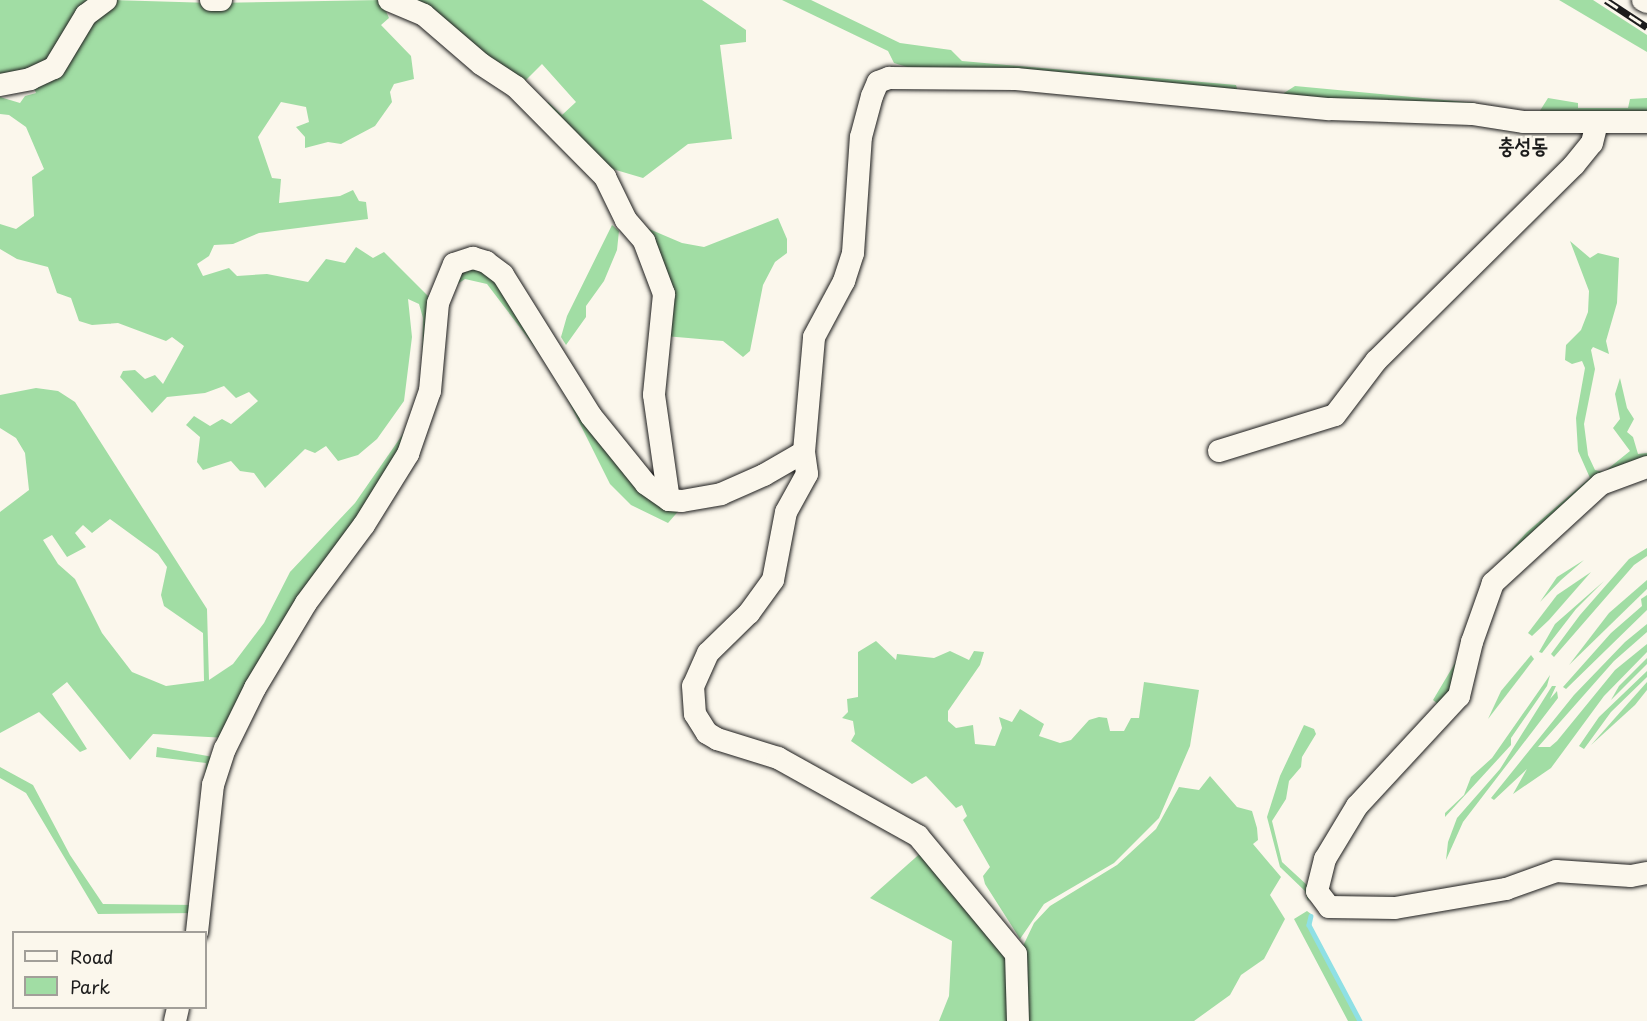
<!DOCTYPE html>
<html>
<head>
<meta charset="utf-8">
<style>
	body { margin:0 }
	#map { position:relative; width:1647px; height:1021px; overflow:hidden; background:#fbf7ec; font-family:"Playpen Sans","Poor Story",sans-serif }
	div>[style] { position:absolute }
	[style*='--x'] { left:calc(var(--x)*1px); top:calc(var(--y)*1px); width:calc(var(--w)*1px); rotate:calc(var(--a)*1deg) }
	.green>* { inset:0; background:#a1dda4 }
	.stream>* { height:4.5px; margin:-2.25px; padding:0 2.25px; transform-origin:2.25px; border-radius:2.25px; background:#8fe0e5 }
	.roads { filter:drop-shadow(0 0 2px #1c1c1c) drop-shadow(0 0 2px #1c1c1c) }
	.minor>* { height:22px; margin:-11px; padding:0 11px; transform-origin:11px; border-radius:11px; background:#fbf7ec }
	.rail>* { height:7px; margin-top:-3.5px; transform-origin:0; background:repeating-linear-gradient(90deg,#fbf7ec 0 14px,#1c1c1c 0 28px); box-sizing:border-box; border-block:2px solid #1c1c1c }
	span { translate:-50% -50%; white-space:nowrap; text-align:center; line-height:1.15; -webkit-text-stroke:4.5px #fbf7ec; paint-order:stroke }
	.quarter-label { font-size:21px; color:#1c1c1c; font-weight:700 }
	.legend { position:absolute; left:12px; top:931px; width:195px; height:78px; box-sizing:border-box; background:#fbf7ec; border:2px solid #a29f99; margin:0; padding:8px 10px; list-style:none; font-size:18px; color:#1c1c1c }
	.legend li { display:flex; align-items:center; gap:12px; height:30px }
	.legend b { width:30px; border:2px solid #a29f99 }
</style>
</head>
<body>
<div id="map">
	<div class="green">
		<div style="clip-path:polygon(0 0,102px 0,59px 56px,0 83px)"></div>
		<div style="clip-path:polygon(evenodd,112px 0,212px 3px,381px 0,389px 18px,381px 25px,411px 56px,414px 79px,394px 84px,390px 92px,392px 102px,375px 126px,341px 144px,328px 142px,305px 148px,305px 137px,296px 127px,309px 122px,306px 107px,281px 102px,258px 137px,272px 178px,281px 179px,279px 203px,340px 196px,353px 190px,359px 201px,366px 202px,368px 219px,259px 233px,233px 244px,214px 245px,209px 256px,197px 264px,203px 276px,229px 268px,237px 276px,267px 274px,308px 282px,326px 259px,345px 263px,356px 247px,373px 258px,384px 252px,434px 302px,417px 423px,227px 738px,153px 734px,130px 760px,67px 682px,52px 694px,87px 749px,80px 752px,39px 712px,0 733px,0 512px,29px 490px,25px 453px,16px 438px,0 428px,0 395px,36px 388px,58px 391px,75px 402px,207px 609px,209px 680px,233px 664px,264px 623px,290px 572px,355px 503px,414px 418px,422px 385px,423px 318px,419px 304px,408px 299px,412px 337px,404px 401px,377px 439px,358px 455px,338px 461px,326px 446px,315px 453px,305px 449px,265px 488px,254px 473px,240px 471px,231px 461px,203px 470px,197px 462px,200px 437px,186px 425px,194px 416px,210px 426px,222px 419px,231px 424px,258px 401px,249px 392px,236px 398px,224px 386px,205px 393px,167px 397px,152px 413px,120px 377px,123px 371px,135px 370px,145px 379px,155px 375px,163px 384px,184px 346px,172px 337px,166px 341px,118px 323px,92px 325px,79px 321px,71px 298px,57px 293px,48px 267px,17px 259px,0 249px,0 224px,16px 229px,34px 216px,32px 177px,44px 169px,26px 127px,9px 115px,0 114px,0 97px,20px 103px,25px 96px,36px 93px,31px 82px,112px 0,110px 519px,158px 554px,167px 567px,161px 595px,164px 606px,203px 633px,204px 681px,166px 686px,132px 672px,102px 633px,75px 579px,58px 564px,43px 540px,52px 535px,67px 557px,86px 547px,75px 533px,83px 525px,92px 533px,110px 519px)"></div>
		<div style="clip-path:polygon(397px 0,702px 0,746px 30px,746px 42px,720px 45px,732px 139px,688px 144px,643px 178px,599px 165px,542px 109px,548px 102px,562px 115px,576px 102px,542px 64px,520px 86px)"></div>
		<div style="clip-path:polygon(782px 0,811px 0,900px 43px,951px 50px,962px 61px,1236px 85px,1238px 92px,930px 74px,894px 63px,888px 51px)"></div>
		<div style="clip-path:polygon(1559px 0,1593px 0,1647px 35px,1647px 52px)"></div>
		<div style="clip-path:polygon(1295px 86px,1476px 103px,1477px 108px,1283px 98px,1284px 93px)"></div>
		<div style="clip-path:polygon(1548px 98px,1578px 103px,1578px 108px,1628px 108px,1630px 99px,1647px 98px,1647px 114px,1536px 117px)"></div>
		<div style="clip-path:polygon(778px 218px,787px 239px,787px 253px,775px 262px,763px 285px,750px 351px,743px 357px,723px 341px,665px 336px,635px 223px,682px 243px,704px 247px)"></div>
		<div style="clip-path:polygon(612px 225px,619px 231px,617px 250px,604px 281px,586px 306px,586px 317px,566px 345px,561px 337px,567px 316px)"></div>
		<div style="clip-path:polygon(1570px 241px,1590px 258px,1598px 253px,1619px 258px,1617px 303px,1606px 341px,1609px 354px,1593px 347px,1591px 350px,1595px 369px,1584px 424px,1588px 455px,1595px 470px,1604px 472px,1630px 451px,1613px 428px,1620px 419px,1615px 394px,1620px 378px,1627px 408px,1634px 419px,1627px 432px,1633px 437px,1638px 454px,1647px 453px,1647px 464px,1496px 573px,1455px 694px,1407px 751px,1308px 901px,1305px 891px,1280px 867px,1267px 817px,1280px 776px,1304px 725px,1314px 729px,1316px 734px,1302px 757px,1301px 767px,1289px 781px,1286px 799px,1272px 821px,1282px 862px,1307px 885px,1439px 705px,1433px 700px,1461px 653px,1484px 580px,1527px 532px,1590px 478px,1578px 451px,1576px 418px,1585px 368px,1582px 361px,1572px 364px,1565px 360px,1566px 345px,1581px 330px,1588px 312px,1589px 291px)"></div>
		<div style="clip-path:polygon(461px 267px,491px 272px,593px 428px,682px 507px,668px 523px,631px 505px,610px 484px,566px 396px,537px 350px,487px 284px,465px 279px,456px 285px)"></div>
		<div style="clip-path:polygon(1647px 548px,1647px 556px,1634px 565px,1554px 657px,1551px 654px,1580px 615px,1629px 559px)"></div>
		<div style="clip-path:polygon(1584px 560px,1561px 580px,1540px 602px,1557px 577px)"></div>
		<div style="clip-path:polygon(1591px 572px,1549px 620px,1532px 636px,1528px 633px,1557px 595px)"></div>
		<div style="clip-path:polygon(1647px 580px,1647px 589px,1569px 665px,1609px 613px)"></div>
		<div style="clip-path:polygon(1604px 581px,1576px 609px,1542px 653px,1539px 652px,1555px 624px)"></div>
		<div style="clip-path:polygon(1647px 595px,1647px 610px,1566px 689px,1563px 687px,1611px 633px,1642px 606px,1641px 599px)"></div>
		<div style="clip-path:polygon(1647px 624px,1647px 632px,1614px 661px,1538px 747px,1550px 747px,1557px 741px,1615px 670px,1647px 644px,1647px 652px,1604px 696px,1551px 768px,1513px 794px,1527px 769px,1494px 800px,1491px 798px,1574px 695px,1625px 642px)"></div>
		<div style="clip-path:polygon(876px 641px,896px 660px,897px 654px,934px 658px,950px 651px,969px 660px,974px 651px,984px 652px,980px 665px,948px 711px,948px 721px,956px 728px,973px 725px,975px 744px,995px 746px,1002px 728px,999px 717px,1012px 722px,1020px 709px,1044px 724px,1039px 736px,1060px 743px,1071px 740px,1089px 720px,1099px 717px,1107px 718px,1110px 731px,1124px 731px,1131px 718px,1139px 718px,1144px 682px,1199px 690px,1190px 746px,1159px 818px,1114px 863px,1044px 904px,1020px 939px,985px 884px,983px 876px,990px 867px,963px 820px,967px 816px,962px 805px,956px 808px,926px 776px,912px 784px,851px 741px,855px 734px,853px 721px,842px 718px,848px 712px,847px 699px,858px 697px,858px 652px)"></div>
		<div style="clip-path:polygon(1531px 655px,1534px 659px,1488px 719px,1501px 691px)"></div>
		<div style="clip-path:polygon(1647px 658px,1647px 664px,1611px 700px,1619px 686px)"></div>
		<div style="clip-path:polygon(1647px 671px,1647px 677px,1611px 712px,1584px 749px,1579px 746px,1599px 717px)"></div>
		<div style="clip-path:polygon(1550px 675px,1547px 686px,1511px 738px,1511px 745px,1445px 817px,1445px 813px,1464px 795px,1471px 777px,1492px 758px)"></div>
		<div style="clip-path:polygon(1647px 682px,1647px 690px,1635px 705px,1591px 745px)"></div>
		<div style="clip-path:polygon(1552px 686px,1556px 686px,1550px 699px,1557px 691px,1558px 698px,1463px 822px,1446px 860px,1448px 842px,1457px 818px,1500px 769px)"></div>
		<div style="clip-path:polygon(157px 747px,219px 758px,198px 913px,98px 914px,26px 793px,0 778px,0 767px,33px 785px,70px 855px,103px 904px,196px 905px,206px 763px,156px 757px)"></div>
		<div style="clip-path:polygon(1210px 776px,1237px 807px,1252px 811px,1257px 828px,1258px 840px,1253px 844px,1281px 877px,1270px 895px,1285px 919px,1264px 959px,1241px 975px,1230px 995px,1194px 1021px,1021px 1021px,1023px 946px,1034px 923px,1050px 906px,1117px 865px,1156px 829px,1179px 787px,1199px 790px)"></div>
		<div style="clip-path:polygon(924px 850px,1006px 947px,1013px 1021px,939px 1021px,949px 996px,952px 941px,870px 898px)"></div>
		<div style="clip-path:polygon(1307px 911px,1311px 914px,1308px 926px,1359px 1021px,1348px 1021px,1294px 919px)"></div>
	</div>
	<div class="stream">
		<div style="--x:1311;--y:916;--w:9;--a:103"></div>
		<div style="--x:1309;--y:925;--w:109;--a:62"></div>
	</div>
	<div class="roads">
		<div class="minor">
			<div style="--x:211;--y:0;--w:10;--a:0"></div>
			<div style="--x:389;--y:0;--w:38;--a:23"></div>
			<div style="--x:424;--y:15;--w:75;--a:40.7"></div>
			<div style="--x:481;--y:64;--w:42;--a:33.3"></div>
			<div style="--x:516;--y:87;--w:127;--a:45.3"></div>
			<div style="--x:605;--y:177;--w:48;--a:64"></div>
			<div style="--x:626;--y:220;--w:28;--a:49"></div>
			<div style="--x:644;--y:241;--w:57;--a:69.3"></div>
			<div style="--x:664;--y:294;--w:101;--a:95.7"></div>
			<div style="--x:654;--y:395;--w:106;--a:81.9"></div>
			<div style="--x:1643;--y:0;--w:4;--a:27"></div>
			<div style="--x:0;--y:85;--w:31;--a:-11"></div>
			<div style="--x:30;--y:79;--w:26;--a:-25"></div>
			<div style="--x:54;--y:68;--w:62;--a:-58.9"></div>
			<div style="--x:86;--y:15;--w:25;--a:-37"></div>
			<div style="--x:1219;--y:451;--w:121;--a:-17.2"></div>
			<div style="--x:1335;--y:415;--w:68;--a:-52.8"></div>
			<div style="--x:1376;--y:361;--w:279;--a:-44.7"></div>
			<div style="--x:1574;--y:165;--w:28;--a:-51"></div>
			<div style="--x:1592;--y:143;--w:21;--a:-76"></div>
			<div style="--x:804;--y:452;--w:22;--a:82"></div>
			<div style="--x:807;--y:474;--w:43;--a:118.9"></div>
			<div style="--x:786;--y:512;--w:69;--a:100.8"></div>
			<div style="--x:773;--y:580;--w:41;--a:126"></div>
			<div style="--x:749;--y:613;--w:57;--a:135.7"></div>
			<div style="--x:708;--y:653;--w:36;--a:114"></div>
			<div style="--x:693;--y:686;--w:28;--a:86"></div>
			<div style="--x:695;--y:714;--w:22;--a:58"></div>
			<div style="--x:707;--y:733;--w:12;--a:31"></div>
			<div style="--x:717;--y:739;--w:64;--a:17.3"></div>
			<div style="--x:778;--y:758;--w:160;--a:29.1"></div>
			<div style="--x:918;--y:836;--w:153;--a:50.3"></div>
			<div style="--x:1016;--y:954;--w:67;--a:88.3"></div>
			<div style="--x:1647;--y:467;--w:49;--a:159.7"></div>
			<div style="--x:1601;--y:484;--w:147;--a:137.5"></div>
			<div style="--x:1493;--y:583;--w:63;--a:109.6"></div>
			<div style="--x:1472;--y:642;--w:56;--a:103.5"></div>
			<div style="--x:1459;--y:696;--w:150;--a:132.8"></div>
			<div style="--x:1357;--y:806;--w:62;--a:121.1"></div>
			<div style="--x:1325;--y:859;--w:33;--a:104"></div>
			<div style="--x:1317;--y:891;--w:20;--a:53"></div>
			<div style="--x:1329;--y:907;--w:66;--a:0.9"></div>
			<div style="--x:1395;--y:908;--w:113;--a:-9.7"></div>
			<div style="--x:1506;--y:889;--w:53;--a:-19.8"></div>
			<div style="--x:1556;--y:871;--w:75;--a:3.8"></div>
			<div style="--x:1631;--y:876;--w:16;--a:-11"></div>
			<div style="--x:197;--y:932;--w:148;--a:-83.8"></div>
			<div style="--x:213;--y:785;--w:38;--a:-72"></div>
			<div style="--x:225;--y:749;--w:68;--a:-63.8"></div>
			<div style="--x:255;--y:688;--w:99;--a:-59"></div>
			<div style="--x:306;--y:603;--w:97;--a:-53.4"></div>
			<div style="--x:364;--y:525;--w:84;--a:-58.2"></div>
			<div style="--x:408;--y:454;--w:67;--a:-70.8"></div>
			<div style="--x:430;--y:391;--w:88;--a:-84.8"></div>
			<div style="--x:438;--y:303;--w:42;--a:-67.7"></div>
			<div style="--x:454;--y:264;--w:20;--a:-18"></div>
			<div style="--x:473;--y:258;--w:14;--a:17"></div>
			<div style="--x:486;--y:262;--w:21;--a:37"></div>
			<div style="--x:503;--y:275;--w:166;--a:58"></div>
			<div style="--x:591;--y:416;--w:87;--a:51"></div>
			<div style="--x:646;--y:484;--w:28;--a:35"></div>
			<div style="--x:669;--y:500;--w:13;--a:4"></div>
			<div style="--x:682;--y:501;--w:40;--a:-10"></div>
			<div style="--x:721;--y:494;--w:47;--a:-23.8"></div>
			<div style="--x:764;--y:475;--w:46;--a:-29.9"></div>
			<div style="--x:804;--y:452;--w:115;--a:-85"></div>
			<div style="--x:814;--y:337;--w:64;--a:-61.8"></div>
			<div style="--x:844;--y:281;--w:29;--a:-72"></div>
			<div style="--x:853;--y:253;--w:116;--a:-86.1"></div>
			<div style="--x:861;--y:137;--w:42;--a:-75"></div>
			<div style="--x:872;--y:96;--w:15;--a:-67"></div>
			<div style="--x:878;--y:82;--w:12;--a:-20"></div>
			<div style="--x:889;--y:78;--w:127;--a:0.5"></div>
			<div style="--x:1016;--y:79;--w:315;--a:5.5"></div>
			<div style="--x:1330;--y:109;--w:142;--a:2"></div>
			<div style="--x:1472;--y:114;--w:53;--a:8.7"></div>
			<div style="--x:1524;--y:122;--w:123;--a:0"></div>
			<div style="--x:175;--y:1021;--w:13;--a:-77"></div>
		</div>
	</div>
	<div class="rail">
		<div style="--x:1606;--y:0;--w:49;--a:33.4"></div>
	</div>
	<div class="quarter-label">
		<span style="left:1523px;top:144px">충성동</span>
	</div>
	<ul class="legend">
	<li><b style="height:8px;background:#fbf7ec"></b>Road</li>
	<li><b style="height:16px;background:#a1dda4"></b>Park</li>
	</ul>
</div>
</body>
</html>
